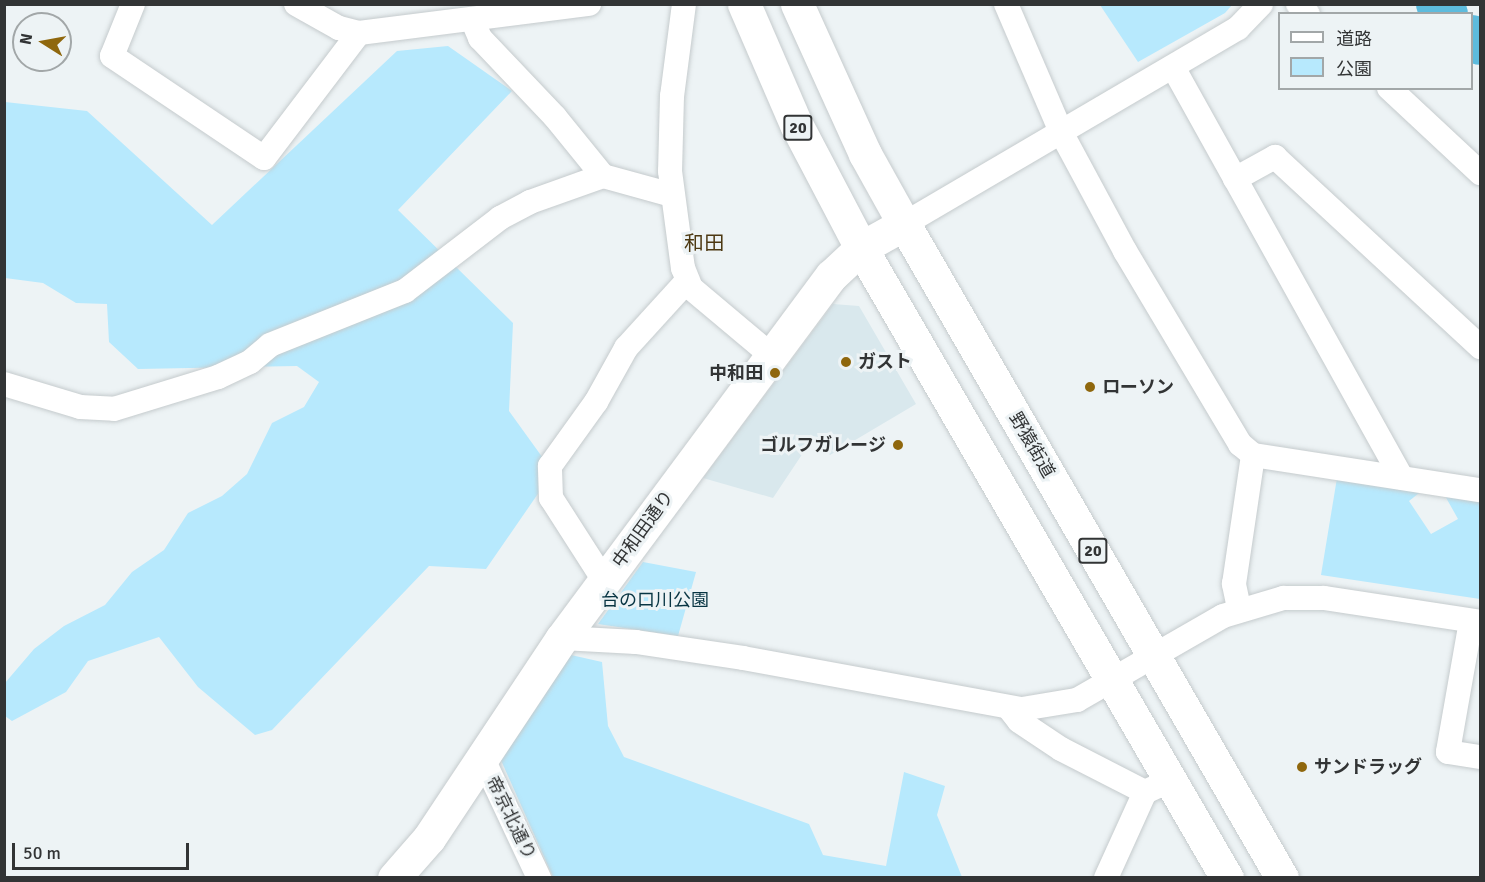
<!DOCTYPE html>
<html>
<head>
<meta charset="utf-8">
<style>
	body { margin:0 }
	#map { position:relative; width:1485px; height:882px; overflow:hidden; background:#edf3f5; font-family:Signika,"Noto Sans JP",sans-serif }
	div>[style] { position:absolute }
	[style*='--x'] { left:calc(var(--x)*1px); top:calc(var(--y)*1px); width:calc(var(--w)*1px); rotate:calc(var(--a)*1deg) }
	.built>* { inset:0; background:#d9e8ed }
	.green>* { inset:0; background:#b7e9fd }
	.river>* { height:42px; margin:-21px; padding:0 21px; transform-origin:21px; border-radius:21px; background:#5dbbdd }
	.roads { filter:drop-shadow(0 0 2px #c5cbcd) drop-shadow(0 0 2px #c5cbcd) }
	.street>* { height:24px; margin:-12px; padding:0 12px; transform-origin:12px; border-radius:12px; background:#fff }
	.secondary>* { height:33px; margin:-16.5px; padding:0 16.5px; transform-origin:16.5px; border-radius:16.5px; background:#fff }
	.primary>* { height:33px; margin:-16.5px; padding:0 16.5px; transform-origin:16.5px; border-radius:16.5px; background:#fff }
	.dots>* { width:16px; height:16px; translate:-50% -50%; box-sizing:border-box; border:3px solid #edf3f5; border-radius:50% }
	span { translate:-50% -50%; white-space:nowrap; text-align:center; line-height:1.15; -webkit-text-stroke:6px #edf3f5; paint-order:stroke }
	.shield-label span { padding:2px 4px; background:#edf3f5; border:2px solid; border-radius:4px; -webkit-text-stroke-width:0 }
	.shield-label { font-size:16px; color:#323435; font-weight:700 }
	.poi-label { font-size:18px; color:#323435; font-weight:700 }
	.left { translate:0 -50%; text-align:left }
	.right { translate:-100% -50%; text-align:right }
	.street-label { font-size:18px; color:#323435 }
	.park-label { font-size:18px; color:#083543 }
	.neighbourhood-label { font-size:20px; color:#4d3913 }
	.frame { position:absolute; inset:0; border:6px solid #323435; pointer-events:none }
	.legend { position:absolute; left:1278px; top:12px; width:195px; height:78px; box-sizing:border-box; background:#edf3f5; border:2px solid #a2a7a8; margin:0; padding:8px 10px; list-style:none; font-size:18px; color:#323435 }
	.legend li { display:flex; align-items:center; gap:12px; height:30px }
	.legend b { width:30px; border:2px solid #a2a7a8 }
	.north { position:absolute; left:12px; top:12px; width:60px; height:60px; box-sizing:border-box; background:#edf3f5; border:2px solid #a2a7a8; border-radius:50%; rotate:281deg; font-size:16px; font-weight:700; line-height:24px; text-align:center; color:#323435 }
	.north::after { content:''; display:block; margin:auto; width:21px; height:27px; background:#8f670d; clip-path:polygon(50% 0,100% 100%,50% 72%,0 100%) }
	.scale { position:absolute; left:12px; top:843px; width:177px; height:27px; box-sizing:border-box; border:3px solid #323435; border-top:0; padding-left:8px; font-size:18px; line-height:21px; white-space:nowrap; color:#323435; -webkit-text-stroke:4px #edf3f5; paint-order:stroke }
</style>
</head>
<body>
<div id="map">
	<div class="built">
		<div style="clip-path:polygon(833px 304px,859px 306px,916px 404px,830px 455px,818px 441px,807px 447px,773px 498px,703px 478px)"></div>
	</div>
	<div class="green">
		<div style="clip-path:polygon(1100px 5px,1099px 5px,1232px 5px,1225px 13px,1138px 62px)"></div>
		<div style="clip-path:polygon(448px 46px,512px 91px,398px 210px,513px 323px,509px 411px,553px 472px,486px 569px,429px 566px,272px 730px,255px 735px,198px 687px,159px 637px,88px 661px,66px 692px,12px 721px,5px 716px,5px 683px,34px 649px,64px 626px,105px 605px,132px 572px,164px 550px,188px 513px,222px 496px,247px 474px,272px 423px,304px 407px,319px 382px,297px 366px,138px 369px,109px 342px,107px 304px,76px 303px,43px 283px,5px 278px,5px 102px,87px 111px,212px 225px,397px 51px)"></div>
		<div style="clip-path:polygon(1337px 478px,1423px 490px,1409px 501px,1431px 534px,1458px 519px,1444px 494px,1480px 498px,1480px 599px,1321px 575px)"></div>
		<div style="clip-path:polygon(643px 562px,696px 572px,678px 636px,598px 624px)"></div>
		<div style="clip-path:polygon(571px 655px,602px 662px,608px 726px,624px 757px,809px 824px,823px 855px,886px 866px,904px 772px,945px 786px,937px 815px,962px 877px,553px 877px,500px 758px)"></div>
	</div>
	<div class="river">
		<div style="--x:1437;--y:4;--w:14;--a:45"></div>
		<div style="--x:1472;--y:36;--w:11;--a:45"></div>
	</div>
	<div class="roads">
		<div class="street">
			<div style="--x:133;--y:4;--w:56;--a:112"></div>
			<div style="--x:112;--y:56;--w:183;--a:33.9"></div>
			<div style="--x:264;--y:158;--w:157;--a:-52.8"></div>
			<div style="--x:296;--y:4;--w:49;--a:29.2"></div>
			<div style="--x:339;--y:28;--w:21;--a:14"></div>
			<div style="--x:359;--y:33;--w:232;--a:-7.2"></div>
			<div style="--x:684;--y:4;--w:93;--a:97.4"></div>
			<div style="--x:672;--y:96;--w:75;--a:91.5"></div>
			<div style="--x:670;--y:171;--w:98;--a:82.4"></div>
			<div style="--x:683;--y:268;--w:22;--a:68"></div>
			<div style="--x:691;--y:288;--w:106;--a:40"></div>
			<div style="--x:1006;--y:4;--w:142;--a:66.7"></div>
			<div style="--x:1062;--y:134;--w:133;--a:61.7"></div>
			<div style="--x:1125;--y:251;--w:225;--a:59.2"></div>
			<div style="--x:1240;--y:444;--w:17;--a:40"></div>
			<div style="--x:1253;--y:455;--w:230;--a:8.8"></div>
			<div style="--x:1298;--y:4;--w:14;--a:45"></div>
			<div style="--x:472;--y:19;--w:21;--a:67"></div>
			<div style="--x:480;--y:38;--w:109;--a:46.5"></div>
			<div style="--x:555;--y:117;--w:76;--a:50.9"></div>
			<div style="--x:603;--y:176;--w:72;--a:15.4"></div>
			<div style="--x:1173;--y:67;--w:470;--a:60.9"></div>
			<div style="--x:1389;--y:88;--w:125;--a:43"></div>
			<div style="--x:1235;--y:179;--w:46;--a:-28.8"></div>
			<div style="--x:1275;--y:157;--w:280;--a:42.8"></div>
			<div style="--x:904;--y:224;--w:387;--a:-30.4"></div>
			<div style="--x:1238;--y:28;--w:33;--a:-46"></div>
			<div style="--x:4;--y:384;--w:79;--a:16.8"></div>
			<div style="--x:80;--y:407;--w:34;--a:3"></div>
			<div style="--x:114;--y:409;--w:109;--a:-17.1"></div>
			<div style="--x:218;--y:377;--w:35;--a:-25"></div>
			<div style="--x:250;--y:362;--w:26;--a:-40"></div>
			<div style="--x:270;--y:345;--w:145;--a:-21.8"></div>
			<div style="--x:405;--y:291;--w:120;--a:-37.5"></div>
			<div style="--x:500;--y:218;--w:34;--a:-28"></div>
			<div style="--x:530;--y:202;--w:77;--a:-19.6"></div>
			<div style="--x:605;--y:582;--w:100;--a:-122.7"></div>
			<div style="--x:551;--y:498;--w:32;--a:-92"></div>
			<div style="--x:550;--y:466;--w:79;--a:-54.3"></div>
			<div style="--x:596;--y:402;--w:62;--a:-60.9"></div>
			<div style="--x:626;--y:348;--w:91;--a:-47.7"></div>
			<div style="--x:1239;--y:608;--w:25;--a:-102"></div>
			<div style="--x:1234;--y:584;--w:130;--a:-81.6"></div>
			<div style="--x:1471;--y:621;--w:133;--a:100"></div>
			<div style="--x:1448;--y:752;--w:32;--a:9"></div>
			<div style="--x:562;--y:638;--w:74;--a:3.1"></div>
			<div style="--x:636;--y:642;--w:108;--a:8.5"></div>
			<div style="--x:743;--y:658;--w:284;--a:10.4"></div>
			<div style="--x:1022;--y:709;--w:56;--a:-9.3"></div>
			<div style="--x:1077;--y:700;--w:168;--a:-29.9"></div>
			<div style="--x:1223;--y:616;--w:63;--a:-16.7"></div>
			<div style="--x:1283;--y:598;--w:41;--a:0"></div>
			<div style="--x:1324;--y:598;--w:158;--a:8.7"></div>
			<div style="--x:1009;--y:708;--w:16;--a:52"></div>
			<div style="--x:1019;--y:721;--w:50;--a:33.7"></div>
			<div style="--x:1061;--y:749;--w:94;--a:27.1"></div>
			<div style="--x:483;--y:759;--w:132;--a:64.8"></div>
			<div style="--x:1106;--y:878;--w:94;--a:-65.6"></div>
			<div style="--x:1145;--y:792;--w:14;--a:-25"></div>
		</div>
		<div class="secondary">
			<div style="--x:394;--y:878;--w:53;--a:-48.8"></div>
			<div style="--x:429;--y:838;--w:240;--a:-56.4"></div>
			<div style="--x:562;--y:638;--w:451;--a:-53.4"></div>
			<div style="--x:831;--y:276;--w:41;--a:-43"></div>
			<div style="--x:861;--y:248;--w:49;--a:-29.2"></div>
		</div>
		<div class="primary">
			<div style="--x:744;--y:4;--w:131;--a:66.6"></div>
			<div style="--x:796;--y:124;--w:140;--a:62.3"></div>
			<div style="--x:861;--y:248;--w:729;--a:59.85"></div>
			<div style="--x:797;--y:4;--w:165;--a:65.6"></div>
			<div style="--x:865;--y:154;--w:80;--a:60.9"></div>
			<div style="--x:904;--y:224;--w:755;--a:59.97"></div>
		</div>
	</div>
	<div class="dots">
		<div style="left:846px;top:362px;background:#8f670d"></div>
		<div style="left:775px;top:373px;background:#8f670d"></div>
		<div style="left:1090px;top:387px;background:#8f670d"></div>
		<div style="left:898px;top:445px;background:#8f670d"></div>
		<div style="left:1302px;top:767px;background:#8f670d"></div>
	</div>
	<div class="shield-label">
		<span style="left:798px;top:128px">20</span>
		<span style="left:1093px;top:551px">20</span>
	</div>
	<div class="poi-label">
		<span class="left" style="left:858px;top:362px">ガスト</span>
		<span class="right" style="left:763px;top:373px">中和田</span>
		<span class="left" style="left:1102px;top:387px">ローソン</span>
		<span class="right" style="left:886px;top:445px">ゴルフガレージ</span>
		<span class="left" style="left:1314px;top:767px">サンドラッグ</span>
	</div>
	<div class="street-label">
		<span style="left:1032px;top:445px;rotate:60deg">野猿街道</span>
		<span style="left:643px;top:529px;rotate:-54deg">中和田通り</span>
		<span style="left:511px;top:818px;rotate:64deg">帝京北通り</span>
	</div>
	<div class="park-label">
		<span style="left:655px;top:600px">台の口川公園</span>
	</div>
	<div class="neighbourhood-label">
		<span style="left:704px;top:243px">和田</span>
	</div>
	<div class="frame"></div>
	<ul class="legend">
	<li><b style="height:8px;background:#fff"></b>道路</li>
	<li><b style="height:16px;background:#b7e9fd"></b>公園</li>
	</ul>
	<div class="north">N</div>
	<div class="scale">50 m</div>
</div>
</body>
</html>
